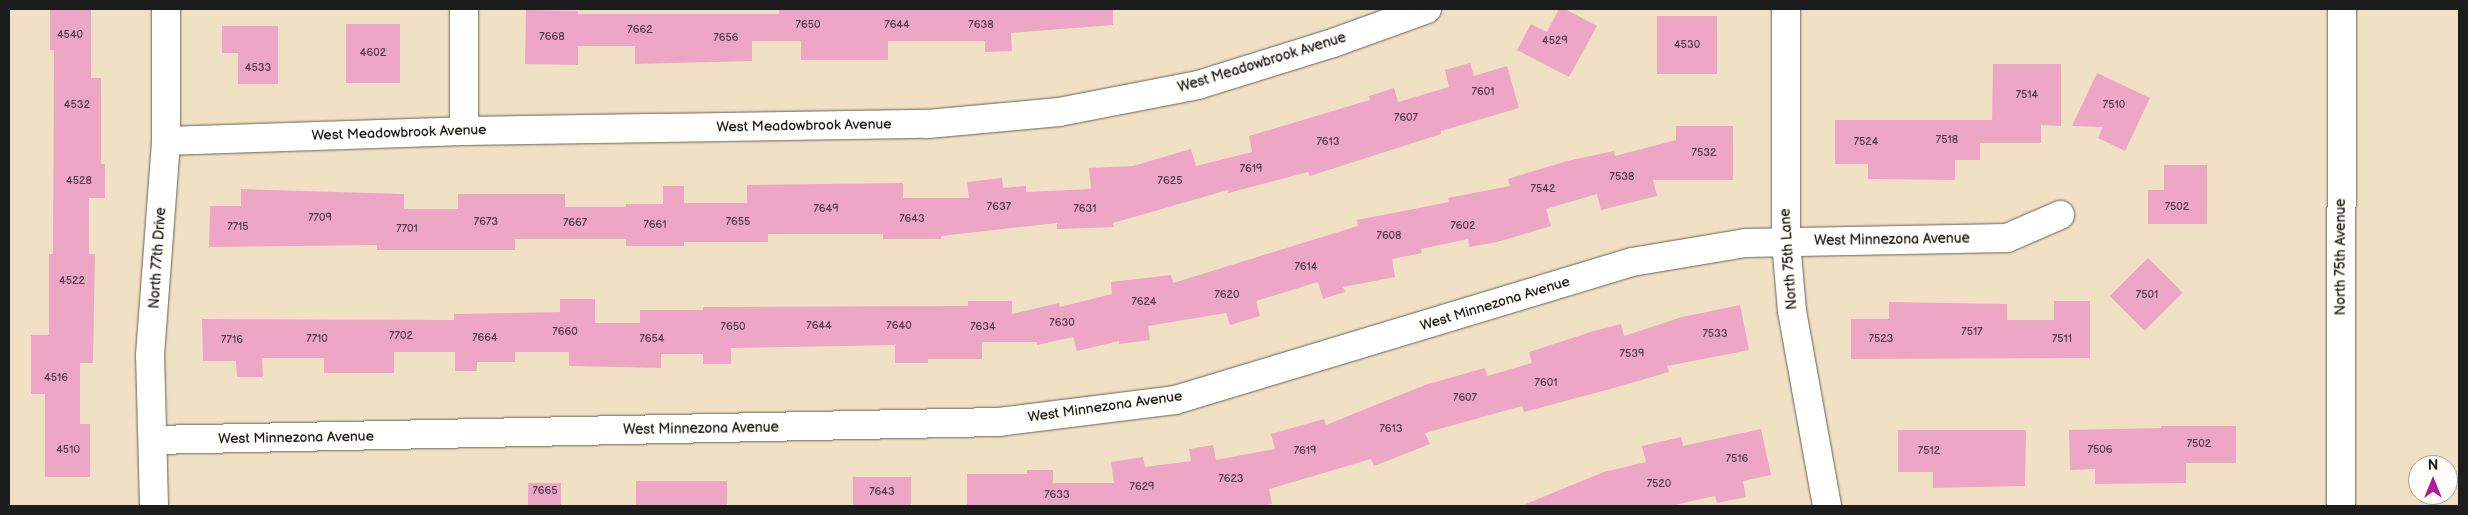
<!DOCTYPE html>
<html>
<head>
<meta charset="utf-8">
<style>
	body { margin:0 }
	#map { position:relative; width:2468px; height:515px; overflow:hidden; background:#f1e1c4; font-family:"Balsamiq Sans",sans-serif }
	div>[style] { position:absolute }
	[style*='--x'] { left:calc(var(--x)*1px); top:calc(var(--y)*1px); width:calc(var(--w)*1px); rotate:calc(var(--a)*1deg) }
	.building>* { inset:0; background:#eea6c7; transform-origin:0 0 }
	.roads { filter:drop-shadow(0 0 1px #676157) drop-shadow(0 0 1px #676157) }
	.minor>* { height:28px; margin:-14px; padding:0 14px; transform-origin:14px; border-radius:14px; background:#fff }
	.major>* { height:28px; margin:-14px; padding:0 14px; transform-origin:14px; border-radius:14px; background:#fff }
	span { translate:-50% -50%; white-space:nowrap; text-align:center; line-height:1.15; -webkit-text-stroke:4px #fdfcf7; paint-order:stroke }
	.number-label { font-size:11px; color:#503e47 }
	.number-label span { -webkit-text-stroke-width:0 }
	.street-label { font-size:14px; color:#1c1c1c }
	.frame { position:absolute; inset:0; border:10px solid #1c1c1c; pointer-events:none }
	.north { position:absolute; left:2408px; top:455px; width:50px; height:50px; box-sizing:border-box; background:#fdfcf7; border:1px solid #a3a29f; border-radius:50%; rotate:0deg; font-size:14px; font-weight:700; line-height:20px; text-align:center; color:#1c1c1c }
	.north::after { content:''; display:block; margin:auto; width:18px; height:22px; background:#b5179e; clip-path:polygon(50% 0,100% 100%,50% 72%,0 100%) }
</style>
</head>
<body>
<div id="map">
	<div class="building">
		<div style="clip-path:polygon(50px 9px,91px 9px,91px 78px,101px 78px,101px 164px,105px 164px,105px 198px,89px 198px,89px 254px,95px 254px,93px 363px,80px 363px,80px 424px,90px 424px,90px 477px,45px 477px,45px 394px,31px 394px,31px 335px,49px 335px,49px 254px,53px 254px,54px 50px,50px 50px)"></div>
		<div style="clip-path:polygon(779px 9px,1113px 9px,1113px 25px,1011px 33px,1012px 51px,985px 52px,985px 41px,888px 41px,888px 60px,801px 60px,801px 41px,752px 41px,752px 61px,635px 64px,635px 46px,578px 46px,578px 65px,525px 64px,526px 10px,578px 11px,578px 14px,779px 14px)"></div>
		<div style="clip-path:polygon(1559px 9px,1565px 9px,1597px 26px,1569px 77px,1517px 50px,1531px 24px,1547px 32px)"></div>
		<div style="left:1657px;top:16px;width:60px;height:58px"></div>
		<div style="left:346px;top:24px;width:54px;height:59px"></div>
		<div style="clip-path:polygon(222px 26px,278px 26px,278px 84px,238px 84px,238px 53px,222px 53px)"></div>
		<div style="clip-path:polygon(1470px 63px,1474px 76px,1507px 66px,1519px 108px,1441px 131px,1441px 134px,1310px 176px,1308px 172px,1228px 193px,1228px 190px,1113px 223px,1114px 227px,1057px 229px,1057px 223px,941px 236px,941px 239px,883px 239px,883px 234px,768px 234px,768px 242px,684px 242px,684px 246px,626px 246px,626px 239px,515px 239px,515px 250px,377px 250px,377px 245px,209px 247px,210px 206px,241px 206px,241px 189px,404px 194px,404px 209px,458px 209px,458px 194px,565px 194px,565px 207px,626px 207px,626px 204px,663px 204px,663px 186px,684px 186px,684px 203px,747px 203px,747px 185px,903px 183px,903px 198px,969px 198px,967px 182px,1002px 178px,1003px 188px,1026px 186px,1026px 192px,1091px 189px,1089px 168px,1133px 166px,1191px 149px,1196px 166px,1252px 152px,1249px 136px,1370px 100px,1369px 96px,1394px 88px,1398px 102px,1449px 87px,1445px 70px)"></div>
		<div style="clip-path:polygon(1993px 64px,2061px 64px,2061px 126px,2041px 125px,2041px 143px,1980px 143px,1980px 160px,1955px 160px,1955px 180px,1868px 179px,1868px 164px,1835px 164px,1835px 120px,1992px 120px)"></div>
		<div style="clip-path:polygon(2097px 73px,2150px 98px,2125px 151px,2098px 138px,2103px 127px,2072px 126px)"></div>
		<div style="clip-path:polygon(1676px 126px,1733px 126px,1733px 180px,1653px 180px,1657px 196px,1601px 210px,1597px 194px,1546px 209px,1551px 226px,1497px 242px,1469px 247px,1468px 239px,1421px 249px,1422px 253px,1392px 259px,1395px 277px,1343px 287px,1345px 292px,1323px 299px,1318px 282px,1256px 301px,1260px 316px,1230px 325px,1226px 313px,1148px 326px,1150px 340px,1119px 344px,1119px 341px,1077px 351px,1073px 337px,1037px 345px,1037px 342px,982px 342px,982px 359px,928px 359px,928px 363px,895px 363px,895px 345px,731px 348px,731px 364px,703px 364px,703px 354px,661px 354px,661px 368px,569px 366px,569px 352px,515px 352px,515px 362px,477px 362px,477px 371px,455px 371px,455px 352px,394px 352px,394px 373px,324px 373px,324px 358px,262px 358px,263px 377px,237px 377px,236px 361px,203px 361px,202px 319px,454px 320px,454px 314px,560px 312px,560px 299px,595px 299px,595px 323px,640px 323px,640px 310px,703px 310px,703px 307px,968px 306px,968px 301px,1012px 301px,1012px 314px,1059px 303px,1060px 307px,1112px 294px,1111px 282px,1171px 275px,1173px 283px,1358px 226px,1357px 220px,1449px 202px,1448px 198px,1510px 186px,1508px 179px,1567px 161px,1614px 151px,1615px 156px,1676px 140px)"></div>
		<div style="clip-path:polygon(2164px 165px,2207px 165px,2207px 224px,2148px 224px,2148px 190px,2164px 190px)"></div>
		<div style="left:2148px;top:258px;width:49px;height:54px;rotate:45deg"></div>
		<div style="clip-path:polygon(2054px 301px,2090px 301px,2090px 358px,1851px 359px,1851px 319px,1889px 319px,1889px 302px,2007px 304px,2007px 320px,2054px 320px)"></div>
		<div style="clip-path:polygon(1740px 305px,1749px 350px,1667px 366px,1669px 372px,1610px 389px,1524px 412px,1522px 406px,1425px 433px,1430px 444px,1374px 466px,1371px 459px,1269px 489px,1272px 504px,1258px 506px,967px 506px,967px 474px,1027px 474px,1027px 470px,1053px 470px,1053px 483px,1114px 483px,1111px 462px,1143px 457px,1145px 467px,1191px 461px,1189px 449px,1213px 445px,1216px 460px,1275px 449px,1271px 434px,1324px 419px,1326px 425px,1425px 385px,1485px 368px,1487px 376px,1532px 363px,1529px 352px,1594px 331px,1621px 324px,1624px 336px,1682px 317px)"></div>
		<div style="clip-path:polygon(2161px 426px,2236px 426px,2236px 463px,2186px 463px,2186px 483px,2095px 484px,2095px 469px,2070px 470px,2069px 430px,2161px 428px)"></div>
		<div style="clip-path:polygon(1761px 429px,1771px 475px,1743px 481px,1746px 497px,1717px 503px,1715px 496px,1670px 506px,1521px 506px,1604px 472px,1646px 462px,1642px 446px,1681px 437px,1683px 446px)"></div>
		<div style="clip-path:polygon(1898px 430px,2026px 430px,2025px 486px,1933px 488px,1933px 472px,1898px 472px)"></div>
		<div style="left:853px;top:477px;width:58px;height:29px"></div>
		<div style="left:636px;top:481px;width:91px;height:25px"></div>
		<div style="left:528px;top:483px;width:33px;height:23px"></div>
	</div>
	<div class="roads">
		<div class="minor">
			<div style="--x:464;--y:9;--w:122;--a:90"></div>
			<div style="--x:1786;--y:9;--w:233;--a:90"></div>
			<div style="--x:1786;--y:242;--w:69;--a:85"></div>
			<div style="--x:1792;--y:311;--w:198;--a:79.8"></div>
			<div style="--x:166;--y:141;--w:298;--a:-1.9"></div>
			<div style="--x:464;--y:131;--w:464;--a:-0.9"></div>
			<div style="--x:928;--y:124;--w:132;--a:-5.2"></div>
			<div style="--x:1059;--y:112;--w:142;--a:-11"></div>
			<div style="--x:1198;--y:85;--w:141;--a:-17.3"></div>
			<div style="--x:1333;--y:43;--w:100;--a:-19.9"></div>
			<div style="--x:153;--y:440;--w:846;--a:-1.22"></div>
			<div style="--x:999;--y:422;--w:177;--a:-7.1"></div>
			<div style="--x:1175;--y:400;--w:477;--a:-16.8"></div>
			<div style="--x:1632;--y:262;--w:115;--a:-9.5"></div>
			<div style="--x:1745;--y:243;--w:262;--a:-1.1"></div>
			<div style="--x:2007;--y:238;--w:58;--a:-23.5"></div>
			<div style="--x:154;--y:506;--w:151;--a:-91.5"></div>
			<div style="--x:150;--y:355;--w:215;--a:-85.7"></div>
			<div style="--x:166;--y:141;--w:132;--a:-90"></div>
		</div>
		<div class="major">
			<div style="--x:2341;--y:506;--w:497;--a:-89.9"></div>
		</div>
	</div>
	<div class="number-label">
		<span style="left:808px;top:25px">7650</span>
		<span style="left:897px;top:25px">7644</span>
		<span style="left:981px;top:25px">7638</span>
		<span style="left:640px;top:30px">7662</span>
		<span style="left:70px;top:35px">4540</span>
		<span style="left:552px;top:37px">7668</span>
		<span style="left:726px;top:38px">7656</span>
		<span style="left:1555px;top:41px">4529</span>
		<span style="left:1687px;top:45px">4530</span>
		<span style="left:373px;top:53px">4602</span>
		<span style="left:258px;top:68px">4533</span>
		<span style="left:1483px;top:92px">7601</span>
		<span style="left:2027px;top:95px">7514</span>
		<span style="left:77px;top:105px">4532</span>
		<span style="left:2114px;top:105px">7510</span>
		<span style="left:1406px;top:118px">7607</span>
		<span style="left:1947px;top:140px">7518</span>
		<span style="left:1328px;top:142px">7613</span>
		<span style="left:1866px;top:142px">7524</span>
		<span style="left:1704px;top:153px">7532</span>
		<span style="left:1251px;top:169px">7619</span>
		<span style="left:1622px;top:177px">7538</span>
		<span style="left:79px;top:181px">4528</span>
		<span style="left:1170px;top:181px">7625</span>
		<span style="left:1543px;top:189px">7542</span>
		<span style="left:999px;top:207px">7637</span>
		<span style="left:2177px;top:207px">7502</span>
		<span style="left:826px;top:209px">7649</span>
		<span style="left:1085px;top:209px">7631</span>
		<span style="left:320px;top:218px">7709</span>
		<span style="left:912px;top:219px">7643</span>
		<span style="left:486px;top:222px">7673</span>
		<span style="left:738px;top:222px">7655</span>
		<span style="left:575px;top:223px">7667</span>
		<span style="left:655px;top:225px">7661</span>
		<span style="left:1463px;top:226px">7602</span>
		<span style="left:238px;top:227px">7715</span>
		<span style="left:407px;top:229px">7701</span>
		<span style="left:1389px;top:236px">7608</span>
		<span style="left:1306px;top:267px">7614</span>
		<span style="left:72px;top:281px">4522</span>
		<span style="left:1227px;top:295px">7620</span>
		<span style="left:2147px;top:295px">7501</span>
		<span style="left:1144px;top:302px">7624</span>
		<span style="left:1062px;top:323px">7630</span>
		<span style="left:819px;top:326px">7644</span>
		<span style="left:899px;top:326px">7640</span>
		<span style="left:733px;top:327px">7650</span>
		<span style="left:983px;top:327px">7634</span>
		<span style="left:565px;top:332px">7660</span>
		<span style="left:1972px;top:332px">7517</span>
		<span style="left:1715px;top:334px">7533</span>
		<span style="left:401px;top:336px">7702</span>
		<span style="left:485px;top:338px">7664</span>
		<span style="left:317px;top:339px">7710</span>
		<span style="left:652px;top:339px">7654</span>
		<span style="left:1881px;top:339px">7523</span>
		<span style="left:2062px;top:339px">7511</span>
		<span style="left:232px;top:340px">7716</span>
		<span style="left:1632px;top:354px">7539</span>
		<span style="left:56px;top:378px">4516</span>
		<span style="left:1546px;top:383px">7601</span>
		<span style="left:1465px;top:398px">7607</span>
		<span style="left:1391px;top:429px">7613</span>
		<span style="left:2199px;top:444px">7502</span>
		<span style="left:68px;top:450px">4510</span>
		<span style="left:2100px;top:450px">7506</span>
		<span style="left:1305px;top:451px">7619</span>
		<span style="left:1929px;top:451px">7512</span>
		<span style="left:1737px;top:459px">7516</span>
		<span style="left:1231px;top:479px">7623</span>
		<span style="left:1659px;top:484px">7520</span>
		<span style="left:1142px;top:487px">7629</span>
		<span style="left:545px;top:491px">7665</span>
		<span style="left:882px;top:492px">7643</span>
		<span style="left:1057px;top:495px">7633</span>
	</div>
	<div class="street-label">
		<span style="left:1262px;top:63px;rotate:-17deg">West Meadowbrook Avenue</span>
		<span style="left:804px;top:126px;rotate:-1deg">West Meadowbrook Avenue</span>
		<span style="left:399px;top:133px;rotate:-2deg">West Meadowbrook Avenue</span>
		<span style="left:1892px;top:240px;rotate:-1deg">West Minnezona Avenue</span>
		<span style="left:2341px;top:257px;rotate:-90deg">North 75th Avenue</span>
		<span style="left:158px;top:258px;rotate:-86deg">North 77th Drive</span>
		<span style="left:1789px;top:259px;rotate:-94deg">North 75th Lane</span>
		<span style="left:1495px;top:304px;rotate:-17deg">West Minnezona Avenue</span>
		<span style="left:1105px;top:407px;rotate:-8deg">West Minnezona Avenue</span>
		<span style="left:701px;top:429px;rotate:-1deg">West Minnezona Avenue</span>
		<span style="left:296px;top:438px;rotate:-1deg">West Minnezona Avenue</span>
	</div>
	<div class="frame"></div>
	<div class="north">N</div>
</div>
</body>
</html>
